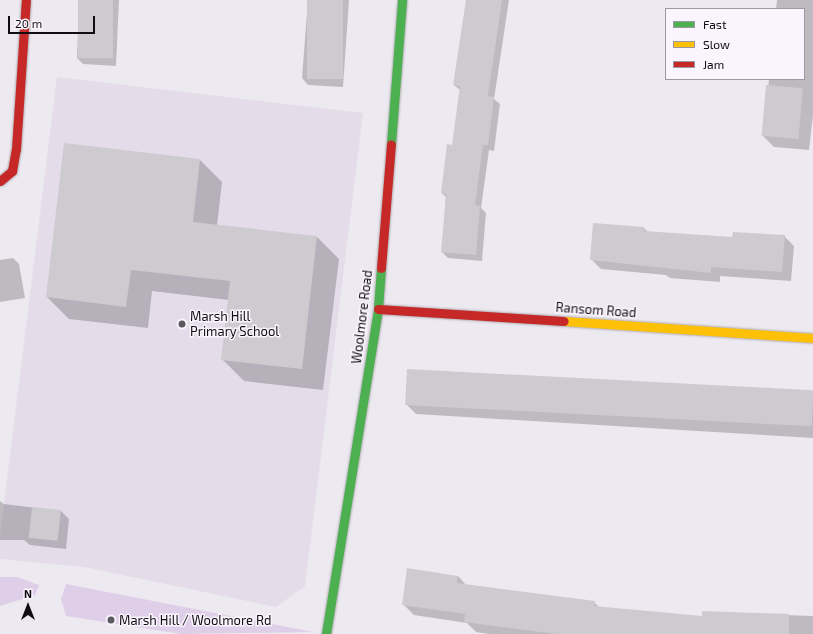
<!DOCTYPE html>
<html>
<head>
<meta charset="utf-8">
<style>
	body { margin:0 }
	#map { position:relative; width:813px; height:634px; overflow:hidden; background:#ede9f0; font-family:"Exo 2",sans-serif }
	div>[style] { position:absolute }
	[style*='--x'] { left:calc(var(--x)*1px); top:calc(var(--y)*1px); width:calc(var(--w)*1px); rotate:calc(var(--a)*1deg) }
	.built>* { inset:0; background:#e4dce9 }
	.green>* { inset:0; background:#decee8 }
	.shadow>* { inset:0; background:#0003 }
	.building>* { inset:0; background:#cecbd0; transform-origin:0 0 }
	.roads { filter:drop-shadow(0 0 1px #b0adb2) drop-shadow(0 0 1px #b0adb2) }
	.fast>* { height:9px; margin:-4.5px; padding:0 4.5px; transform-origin:4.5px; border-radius:4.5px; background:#4caf50 }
	.slow>* { height:9px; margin:-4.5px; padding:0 4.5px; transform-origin:4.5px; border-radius:4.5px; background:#ffc107 }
	.jam>* { height:9px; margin:-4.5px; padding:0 4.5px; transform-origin:4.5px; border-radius:4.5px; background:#c62828 }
	.dots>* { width:11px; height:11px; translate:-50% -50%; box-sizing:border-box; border:2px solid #faf4fe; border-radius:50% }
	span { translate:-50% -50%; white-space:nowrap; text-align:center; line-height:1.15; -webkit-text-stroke:3px #faf4fe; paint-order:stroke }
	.street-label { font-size:13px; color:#100d11 }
	.poi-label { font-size:13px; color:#100d11 }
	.left { translate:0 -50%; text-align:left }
	.legend { position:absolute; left:665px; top:8px; width:140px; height:72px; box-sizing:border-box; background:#faf4fe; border:1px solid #9c989f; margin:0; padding:5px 7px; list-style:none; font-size:12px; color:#100d11 }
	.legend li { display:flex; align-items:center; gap:8px; height:20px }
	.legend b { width:20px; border:1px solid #9c989f }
	.north { position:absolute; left:8px; top:586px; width:40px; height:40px; -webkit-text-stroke:3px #faf4fe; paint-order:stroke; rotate:0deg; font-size:11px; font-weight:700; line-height:16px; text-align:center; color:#100d11 }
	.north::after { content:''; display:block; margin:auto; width:14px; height:18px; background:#100d11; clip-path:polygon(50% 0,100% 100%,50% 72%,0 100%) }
	.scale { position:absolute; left:8px; top:16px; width:87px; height:18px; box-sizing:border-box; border:2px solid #100d11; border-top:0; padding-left:5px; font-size:12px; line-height:14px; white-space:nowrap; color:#100d11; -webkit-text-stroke:3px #faf4fe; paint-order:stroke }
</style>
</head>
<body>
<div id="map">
	<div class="built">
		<div style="clip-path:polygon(57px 77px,363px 113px,305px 586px,276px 607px,84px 567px,0 559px,0 536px)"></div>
	</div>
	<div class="green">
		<div style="clip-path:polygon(0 577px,17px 577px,39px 585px,35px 595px,0 606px)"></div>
		<div style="clip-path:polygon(66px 584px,313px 632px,181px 634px,66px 616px,61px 599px)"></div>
	</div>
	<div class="shadow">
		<div style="clip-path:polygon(79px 0,119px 0,116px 66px,83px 64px,77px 58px)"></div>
		<div style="clip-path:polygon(308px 0,349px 0,343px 87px,308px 85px,302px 78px)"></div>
		<div style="clip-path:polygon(467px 0,509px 0,494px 99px,500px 104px,494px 151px,489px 150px,481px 208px,486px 213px,482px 261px,448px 258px,442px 252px,446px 197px,442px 193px,453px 146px,460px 90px,454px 85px)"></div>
		<div style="clip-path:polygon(777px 0,813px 0,813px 115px,809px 150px,774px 147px,763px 136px,769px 79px,804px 79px,804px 9px,776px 9px)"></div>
		<div style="clip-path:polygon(200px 160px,222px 182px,217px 226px,317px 237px,339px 259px,323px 390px,244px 381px,222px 359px,229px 300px,152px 291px,148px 328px,69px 319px,47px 297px)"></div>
		<div style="clip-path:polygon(644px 228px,648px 232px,733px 238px,784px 236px,794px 246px,791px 281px,720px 276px,720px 282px,670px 278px,666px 275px,601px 269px,591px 259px)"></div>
		<div style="clip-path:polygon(13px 258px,19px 264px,25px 298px,0 302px,0 260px)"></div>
		<div style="clip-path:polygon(813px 394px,813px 438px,416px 414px,406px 404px)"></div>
		<div style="clip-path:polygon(0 501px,4px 504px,61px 511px,69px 519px,66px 549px,30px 545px,24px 540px,0 540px)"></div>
		<div style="clip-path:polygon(458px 576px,466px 585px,594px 602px,600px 608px,703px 617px,703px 612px,813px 616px,813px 634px,489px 634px,476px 632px,467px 623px,414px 615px,403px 604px)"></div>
	</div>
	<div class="building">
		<div style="left:78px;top:0;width:35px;height:58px"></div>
		<div style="left:307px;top:0;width:36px;height:79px"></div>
		<div style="clip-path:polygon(466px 0,502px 0,488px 96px,494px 97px,488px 145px,483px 145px,475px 205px,480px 206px,476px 255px,441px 252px,446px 194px,441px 193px,447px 144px,452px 145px,460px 86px,453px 85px)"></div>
		<div style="left:766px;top:85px;width:37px;height:51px;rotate:5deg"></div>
		<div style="clip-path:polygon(64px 143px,200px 159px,193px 222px,317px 236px,302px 369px,221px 360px,230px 281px,131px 270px,126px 307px,46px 297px)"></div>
		<div style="clip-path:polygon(593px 223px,644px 227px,644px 231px,732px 237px,733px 232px,785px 235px,782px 272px,711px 267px,711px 273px,590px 260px)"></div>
		<div style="left:407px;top:369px;width:407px;height:36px;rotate:3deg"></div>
		<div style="left:32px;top:507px;width:29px;height:31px;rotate:6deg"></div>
		<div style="clip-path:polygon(407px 568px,458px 576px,457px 583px,595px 601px,594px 606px,702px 616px,702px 611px,789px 614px,789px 634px,556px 634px,464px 622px,465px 614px,402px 605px)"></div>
	</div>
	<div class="roads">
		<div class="fast">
			<div style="--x:391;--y:144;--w:144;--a:-85.6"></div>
			<div style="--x:326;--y:634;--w:329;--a:-80.9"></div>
			<div style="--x:378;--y:309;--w:41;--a:-85.8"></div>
		</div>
		<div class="slow">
			<div style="--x:564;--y:321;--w:250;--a:3.9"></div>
		</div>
		<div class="jam">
			<div style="--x:0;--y:181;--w:16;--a:-40"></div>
			<div style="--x:12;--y:171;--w:22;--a:-80"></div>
			<div style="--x:16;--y:149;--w:149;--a:-86.2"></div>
			<div style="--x:381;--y:268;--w:124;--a:-85.4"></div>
			<div style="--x:378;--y:309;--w:186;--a:3.7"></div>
		</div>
	</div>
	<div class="dots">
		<div style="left:182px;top:324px;background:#5d5a5f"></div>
		<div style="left:111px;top:620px;background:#5d5a5f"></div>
	</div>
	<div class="street-label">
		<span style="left:596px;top:310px;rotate:4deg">Ransom Road</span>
		<span style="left:362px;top:317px;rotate:-83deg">Woolmore Road</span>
	</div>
	<div class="poi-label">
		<span class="left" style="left:190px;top:324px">Marsh Hill<br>Primary School</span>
		<span class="left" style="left:119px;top:620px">Marsh Hill / Woolmore Rd</span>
	</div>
	<ul class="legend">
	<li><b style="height:5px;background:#4caf50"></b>Fast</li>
	<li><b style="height:5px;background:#ffc107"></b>Slow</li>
	<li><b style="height:5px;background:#c62828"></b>Jam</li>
	</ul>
	<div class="north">N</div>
	<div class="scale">20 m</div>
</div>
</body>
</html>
